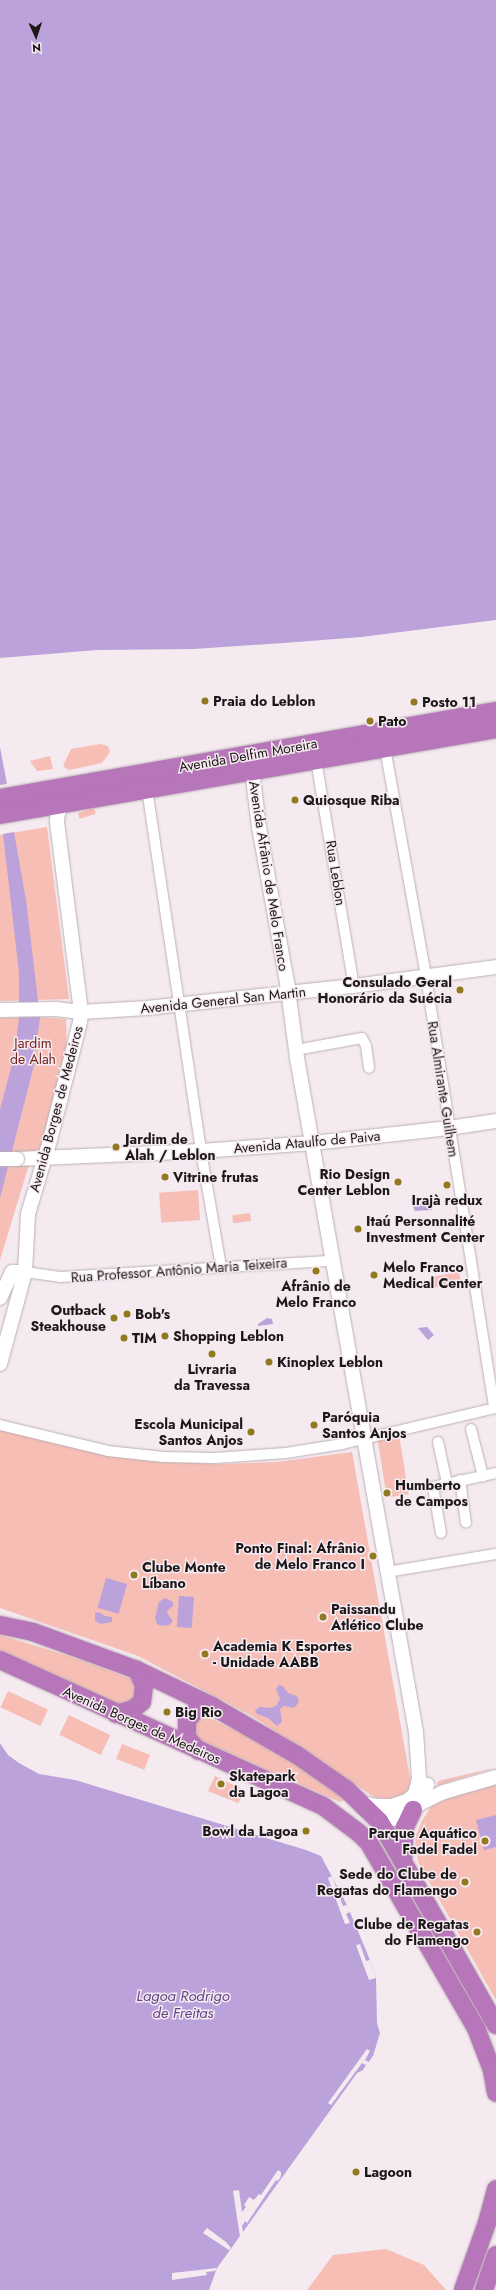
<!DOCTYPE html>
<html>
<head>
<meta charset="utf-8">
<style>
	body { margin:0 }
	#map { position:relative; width:496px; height:2290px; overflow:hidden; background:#f5eaf0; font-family:Jost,sans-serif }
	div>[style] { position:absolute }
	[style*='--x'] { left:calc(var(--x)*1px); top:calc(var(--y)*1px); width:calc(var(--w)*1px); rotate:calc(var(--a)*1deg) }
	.green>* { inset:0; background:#f6beb5; transform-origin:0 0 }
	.water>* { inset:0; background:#bba2db; transform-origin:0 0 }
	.pier>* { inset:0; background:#f5eaf0 }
	.roads { filter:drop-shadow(0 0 1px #bab0b5) drop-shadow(0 0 1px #bab0b5) }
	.street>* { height:10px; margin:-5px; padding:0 5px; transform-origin:5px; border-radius:5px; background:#fff }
	.secondary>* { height:14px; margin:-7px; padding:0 7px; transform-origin:7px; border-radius:7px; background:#fff }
	.highway>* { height:18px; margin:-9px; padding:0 9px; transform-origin:9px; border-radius:9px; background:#b676b9 }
	.bridges { filter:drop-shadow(0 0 1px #bab0b5) drop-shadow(0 0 1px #bab0b5) }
	.secondary-bridge>* { height:14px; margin:-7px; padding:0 7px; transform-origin:7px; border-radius:7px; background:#fff }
	.dots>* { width:11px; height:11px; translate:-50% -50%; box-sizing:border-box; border:2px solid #f5eaf0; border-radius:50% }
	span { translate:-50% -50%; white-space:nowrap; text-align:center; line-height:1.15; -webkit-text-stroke:3px #f5eaf0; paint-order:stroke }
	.poi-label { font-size:14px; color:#1c181a; font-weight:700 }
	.left { translate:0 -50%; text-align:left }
	.right { translate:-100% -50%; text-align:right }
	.street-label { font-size:14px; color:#1c181a }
	.park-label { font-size:14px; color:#72221b }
	.water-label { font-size:15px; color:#644489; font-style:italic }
	.north { position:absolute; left:16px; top:16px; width:40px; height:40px; -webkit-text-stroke:3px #f5eaf0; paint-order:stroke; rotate:177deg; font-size:11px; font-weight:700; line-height:16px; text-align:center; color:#1c181a }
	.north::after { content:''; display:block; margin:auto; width:14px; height:18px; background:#1c181a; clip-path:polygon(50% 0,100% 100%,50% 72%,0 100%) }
</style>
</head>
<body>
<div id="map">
	<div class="green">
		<div style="clip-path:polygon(100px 744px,108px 746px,110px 752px,102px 763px,69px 770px,63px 766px,71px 749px)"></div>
		<div style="clip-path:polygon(50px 756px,53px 769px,37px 771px,30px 761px)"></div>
		<div style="left:94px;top:808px;width:6px;height:17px;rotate:72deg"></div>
		<div style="clip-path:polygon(47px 827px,69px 999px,0 1001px,0 835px)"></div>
		<div style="clip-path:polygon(40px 1017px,66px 1019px,67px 1051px,43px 1151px,28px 1168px,0 1260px,0 1018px)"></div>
		<div style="left:198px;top:1190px;width:30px;height:39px;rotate:86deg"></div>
		<div style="left:250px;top:1213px;width:8px;height:18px;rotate:83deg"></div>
		<div style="left:459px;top:1272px;width:11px;height:30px;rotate:80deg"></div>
		<div style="clip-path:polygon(0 1429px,75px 1448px,149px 1461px,219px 1464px,277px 1462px,352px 1452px,411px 1783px,408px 1793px,389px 1799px,374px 1797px,252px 1716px,138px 1656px,0 1608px)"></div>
		<div style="left:399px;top:1434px;width:61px;height:22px;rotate:81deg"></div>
		<div style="clip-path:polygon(0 1635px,69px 1656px,132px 1679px,141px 1693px,128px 1708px,0 1652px)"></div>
		<div style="left:8px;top:1691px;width:44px;height:18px;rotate:25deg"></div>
		<div style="left:69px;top:1715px;width:46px;height:22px;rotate:26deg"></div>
		<div style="clip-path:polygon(203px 1718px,212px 1719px,252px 1738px,295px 1763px,346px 1799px,340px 1802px,200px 1740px,194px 1735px,196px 1720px)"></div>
		<div style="left:122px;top:1744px;width:30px;height:16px;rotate:21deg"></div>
		<div style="clip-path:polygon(494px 1768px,437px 1786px,438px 1781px)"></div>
		<div style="clip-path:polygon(215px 1776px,246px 1791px,238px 1803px,208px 1791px)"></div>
		<div style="clip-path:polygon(496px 1781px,496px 2000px,419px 1864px,415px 1850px,416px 1835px,422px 1821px,430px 1808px,442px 1796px)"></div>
		<div style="clip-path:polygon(386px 2249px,424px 2265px,446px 2290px,307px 2290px,333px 2255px)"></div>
	</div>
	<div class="water">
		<div style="clip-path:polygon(0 0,496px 0,496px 620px,361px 637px,284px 643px,194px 649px,97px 650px,0 658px)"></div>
		<div style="clip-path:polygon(0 747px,7px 784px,0 785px)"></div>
		<div style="clip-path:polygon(14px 832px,26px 900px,40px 1017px,34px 1065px,0 1198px,0 1109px,14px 1057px,19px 1018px,19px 973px,3px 834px)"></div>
		<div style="clip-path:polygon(429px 1197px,432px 1210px,415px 1211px,412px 1204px)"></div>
		<div style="clip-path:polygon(267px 1318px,272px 1319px,273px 1324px,258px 1326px,258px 1324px)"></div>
		<div style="clip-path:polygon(427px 1327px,434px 1335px,428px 1340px,418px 1328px)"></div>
		<div style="left:106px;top:1578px;width:22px;height:31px;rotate:16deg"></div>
		<div style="left:179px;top:1596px;width:15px;height:31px;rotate:4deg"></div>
		<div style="clip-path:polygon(165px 1598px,173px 1602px,173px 1606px,168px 1610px,167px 1613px,173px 1621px,169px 1625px,162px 1626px,157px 1624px,155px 1618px,159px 1602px)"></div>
		<div style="clip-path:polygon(99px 1612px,105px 1616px,112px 1617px,112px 1622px,101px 1624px,95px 1621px,95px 1613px)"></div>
		<div style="clip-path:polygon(279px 1685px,283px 1686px,288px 1693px,297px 1696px,299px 1702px,294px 1708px,284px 1706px,280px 1709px,282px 1722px,277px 1726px,268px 1718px,257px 1714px,255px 1711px,259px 1707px,270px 1708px,276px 1706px,280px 1699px,276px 1689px)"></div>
		<div style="clip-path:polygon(0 1743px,8px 1755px,19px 1763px,39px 1774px,75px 1780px,306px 1850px,321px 1856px,347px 1905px,370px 1960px,376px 1978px,377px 2023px,380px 2033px,373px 2056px,363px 2070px,357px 2073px,217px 2268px,209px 2290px,0 2290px)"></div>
		<div style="clip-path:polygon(496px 1815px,496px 1847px,484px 1850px,476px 1820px)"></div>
	</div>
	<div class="pier">
		<div style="clip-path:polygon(332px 1876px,343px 1906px,347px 1905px,350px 1912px,346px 1914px,350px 1923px,345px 1924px,328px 1878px)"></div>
		<div style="clip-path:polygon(360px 1944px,366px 1961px,370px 1960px,376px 1978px,369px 1980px,356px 1945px)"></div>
		<div style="clip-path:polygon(367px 2049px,370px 2051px,365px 2060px,369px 2062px,373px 2056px,375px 2057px,365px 2071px,363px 2070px,366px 2065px,362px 2063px,331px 2105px,328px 2103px)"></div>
		<div style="clip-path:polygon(278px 2170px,281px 2172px,281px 2176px,278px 2181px,276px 2180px,247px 2223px,244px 2221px,244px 2224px,242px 2225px,243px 2233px,240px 2237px,233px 2191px,239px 2190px,242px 2212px,246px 2207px,244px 2205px,249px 2197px,254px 2200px,259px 2194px,261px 2195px)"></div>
		<div style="clip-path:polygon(207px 2228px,226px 2242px,231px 2248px,229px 2250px,203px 2233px)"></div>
		<div style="clip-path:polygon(217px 2268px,215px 2271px,206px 2272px,207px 2275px,172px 2280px,172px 2273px)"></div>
	</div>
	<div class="roads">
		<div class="street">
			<div style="--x:385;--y:748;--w:233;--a:79.8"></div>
			<div style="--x:426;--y:977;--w:436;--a:81"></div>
			<div style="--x:316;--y:760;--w:229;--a:80.5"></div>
			<div style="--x:147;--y:789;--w:366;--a:81.5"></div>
			<div style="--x:201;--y:1151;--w:118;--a:80.2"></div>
			<div style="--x:296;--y:1050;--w:67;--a:-10.3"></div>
			<div style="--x:362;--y:1038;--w:9;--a:63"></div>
			<div style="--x:366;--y:1046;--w:22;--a:82"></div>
			<div style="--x:25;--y:1272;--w:35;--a:8"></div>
			<div style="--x:60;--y:1277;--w:273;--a:-3.4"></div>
			<div style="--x:0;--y:1425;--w:111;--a:13.5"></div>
			<div style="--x:108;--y:1451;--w:56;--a:6.1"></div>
			<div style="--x:164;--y:1457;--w:51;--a:1.1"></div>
			<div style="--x:215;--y:1458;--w:71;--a:-4"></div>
			<div style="--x:286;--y:1453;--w:57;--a:-9.1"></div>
			<div style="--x:342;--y:1444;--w:158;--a:-13.2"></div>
			<div style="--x:471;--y:1429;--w:49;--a:75.7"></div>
			<div style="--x:438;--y:1442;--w:42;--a:77.6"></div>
			<div style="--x:460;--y:1480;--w:43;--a:82.1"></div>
			<div style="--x:441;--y:1533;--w:47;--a:-99.9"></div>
			<div style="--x:433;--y:1487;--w:65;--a:-12.5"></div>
			<div style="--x:387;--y:1572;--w:110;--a:-9.4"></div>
		</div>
		<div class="secondary">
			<div style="--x:247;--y:764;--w:8;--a:50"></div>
			<div style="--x:252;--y:770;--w:57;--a:83"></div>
			<div style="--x:259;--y:827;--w:158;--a:79.8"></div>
			<div style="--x:287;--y:982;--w:77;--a:82.5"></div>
			<div style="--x:297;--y:1058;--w:684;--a:79.99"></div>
			<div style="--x:416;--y:1732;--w:47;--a:86.3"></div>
			<div style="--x:419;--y:1779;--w:16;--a:105"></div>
			<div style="--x:415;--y:1794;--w:11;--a:139"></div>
			<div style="--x:407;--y:1801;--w:16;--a:162"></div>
			<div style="--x:392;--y:1806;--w:15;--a:180"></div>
			<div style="--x:377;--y:1806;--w:16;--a:-169"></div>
			<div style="--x:0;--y:1010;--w:56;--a:-1"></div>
			<div style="--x:56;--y:1009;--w:25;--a:7"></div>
			<div style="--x:81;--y:1012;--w:66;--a:-3.5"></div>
			<div style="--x:147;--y:1008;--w:208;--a:-6.1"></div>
			<div style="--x:354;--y:986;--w:143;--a:-7.6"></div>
			<div style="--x:17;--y:1159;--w:184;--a:-2.5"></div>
			<div style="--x:201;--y:1151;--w:112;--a:-4.1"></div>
			<div style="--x:313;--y:1143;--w:137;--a:-6.3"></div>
			<div style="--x:449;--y:1128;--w:48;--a:-8.5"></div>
			<div style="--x:0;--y:1298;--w:29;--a:-65"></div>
			<div style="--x:12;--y:1272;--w:13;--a:0"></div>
			<div style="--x:0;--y:1364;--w:95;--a:-74.8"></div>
			<div style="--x:25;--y:1272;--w:58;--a:-87"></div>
			<div style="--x:28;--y:1214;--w:77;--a:-73.4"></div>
			<div style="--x:50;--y:1140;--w:122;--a:-75.7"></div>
			<div style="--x:80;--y:1022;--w:10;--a:-84"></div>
			<div style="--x:81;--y:1012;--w:193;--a:-97.2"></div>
			<div style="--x:57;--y:821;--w:9;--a:-84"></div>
			<div style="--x:58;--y:812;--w:10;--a:-53"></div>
			<div style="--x:419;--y:1804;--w:28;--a:-26"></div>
			<div style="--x:444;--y:1792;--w:54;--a:-16.1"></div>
			<div style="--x:379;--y:1821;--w:18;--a:-9"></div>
			<div style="--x:397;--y:1818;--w:18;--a:-27"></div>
			<div style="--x:413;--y:1810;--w:8;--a:-45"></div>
			<div style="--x:419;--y:1804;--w:21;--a:-67"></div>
		</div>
		<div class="highway">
			<div style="--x:0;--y:798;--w:504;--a:-9.95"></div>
			<div style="--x:0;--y:815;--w:503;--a:-9.84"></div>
			<div style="--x:0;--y:1625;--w:34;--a:12"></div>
			<div style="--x:33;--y:1632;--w:111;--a:20.1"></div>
			<div style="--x:137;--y:1670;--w:83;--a:25.6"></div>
			<div style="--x:212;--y:1706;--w:98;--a:30"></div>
			<div style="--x:297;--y:1755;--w:61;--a:35"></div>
			<div style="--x:347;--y:1790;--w:45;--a:44.1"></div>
			<div style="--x:379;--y:1821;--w:15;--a:58"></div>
			<div style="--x:387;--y:1834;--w:220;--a:60.3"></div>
			<div style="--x:0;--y:1660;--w:354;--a:24.3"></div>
			<div style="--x:323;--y:1806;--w:45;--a:36.9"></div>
			<div style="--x:359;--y:1833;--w:14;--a:45"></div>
			<div style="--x:369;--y:1843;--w:214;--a:60"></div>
			<div style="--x:476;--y:2028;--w:45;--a:69.1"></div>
			<div style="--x:492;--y:2070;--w:23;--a:80"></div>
			<div style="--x:116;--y:1714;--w:18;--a:-16"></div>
			<div style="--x:133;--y:1709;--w:11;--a:-38"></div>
			<div style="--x:142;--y:1702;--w:17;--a:-83"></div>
			<div style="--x:144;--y:1685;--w:17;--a:-115"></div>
			<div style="--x:199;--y:1751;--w:18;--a:-133"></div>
			<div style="--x:187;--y:1738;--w:18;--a:-90"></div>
			<div style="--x:187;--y:1720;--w:16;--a:-47"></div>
			<div style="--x:198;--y:1708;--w:14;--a:-8"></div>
			<div style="--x:403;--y:1860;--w:33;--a:-87"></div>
			<div style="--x:405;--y:1827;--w:19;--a:-65"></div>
			<div style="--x:463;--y:2290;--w:71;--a:-70.3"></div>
			<div style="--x:487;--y:2223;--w:35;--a:-75"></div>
			<div style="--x:484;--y:2290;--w:37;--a:-71"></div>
		</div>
	</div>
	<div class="bridges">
		<div class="secondary-bridge">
			<div style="--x:0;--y:1159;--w:17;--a:0"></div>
		</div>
	</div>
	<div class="dots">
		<div style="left:205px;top:701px;background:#92791f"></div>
		<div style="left:414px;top:702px;background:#92791f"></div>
		<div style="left:370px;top:721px;background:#92791f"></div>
		<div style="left:295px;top:800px;background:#92791f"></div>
		<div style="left:460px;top:990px;background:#92791f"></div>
		<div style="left:116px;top:1147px;background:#92791f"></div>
		<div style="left:165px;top:1177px;background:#92791f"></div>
		<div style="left:398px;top:1182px;background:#92791f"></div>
		<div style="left:447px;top:1185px;background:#92791f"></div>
		<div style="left:358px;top:1229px;background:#92791f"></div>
		<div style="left:316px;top:1271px;background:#92791f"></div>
		<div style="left:374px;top:1275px;background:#92791f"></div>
		<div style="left:127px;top:1314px;background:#92791f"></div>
		<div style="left:114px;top:1318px;background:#92791f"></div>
		<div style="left:165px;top:1336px;background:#92791f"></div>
		<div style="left:124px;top:1338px;background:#92791f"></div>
		<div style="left:212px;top:1354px;background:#92791f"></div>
		<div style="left:269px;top:1362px;background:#92791f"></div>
		<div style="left:314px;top:1425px;background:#92791f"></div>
		<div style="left:251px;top:1432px;background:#92791f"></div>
		<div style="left:387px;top:1493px;background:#92791f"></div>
		<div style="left:373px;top:1556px;background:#92791f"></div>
		<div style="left:134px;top:1575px;background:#92791f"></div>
		<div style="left:323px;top:1617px;background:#92791f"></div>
		<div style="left:205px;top:1654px;background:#92791f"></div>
		<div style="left:167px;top:1712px;background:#92791f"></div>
		<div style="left:221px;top:1784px;background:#92791f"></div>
		<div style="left:306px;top:1831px;background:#92791f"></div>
		<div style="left:485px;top:1841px;background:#92791f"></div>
		<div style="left:465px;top:1882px;background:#92791f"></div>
		<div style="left:477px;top:1932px;background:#92791f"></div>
		<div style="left:356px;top:2172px;background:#92791f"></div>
	</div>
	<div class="poi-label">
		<span class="left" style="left:213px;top:701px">Praia do Leblon</span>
		<span class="left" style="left:422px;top:702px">Posto 11</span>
		<span class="left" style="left:378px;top:721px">Pato</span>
		<span class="left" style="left:303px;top:800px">Quiosque Riba</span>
		<span class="right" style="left:452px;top:990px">Consulado Geral<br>Honorário da Suécia</span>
		<span class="left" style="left:125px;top:1147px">Jardim de<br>Alah / Leblon</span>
		<span class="right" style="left:390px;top:1182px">Rio Design<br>Center Leblon</span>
		<span class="left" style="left:173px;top:1177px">Vitrine frutas</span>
		<span style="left:447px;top:1200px">Irajà redux</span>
		<span class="left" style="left:366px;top:1229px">Itaú Personnalité<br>Investment Center</span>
		<span class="left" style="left:383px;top:1275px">Melo Franco<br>Medical Center</span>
		<span style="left:316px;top:1294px">Afrânio de<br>Melo Franco</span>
		<span class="right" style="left:106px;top:1318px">Outback<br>Steakhouse</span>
		<span class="left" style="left:135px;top:1314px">Bob's</span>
		<span class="left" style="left:173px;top:1336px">Shopping Leblon</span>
		<span class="left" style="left:132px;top:1338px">TIM</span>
		<span class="left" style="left:277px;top:1362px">Kinoplex Leblon</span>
		<span style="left:212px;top:1377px">Livraria<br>da Travessa</span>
		<span class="left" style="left:322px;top:1425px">Paróquia<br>Santos Anjos</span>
		<span class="right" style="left:243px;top:1432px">Escola Municipal<br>Santos Anjos</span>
		<span class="left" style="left:395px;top:1493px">Humberto<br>de Campos</span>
		<span class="right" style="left:365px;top:1556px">Ponto Final: Afrânio<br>de Melo Franco I</span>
		<span class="left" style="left:142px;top:1575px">Clube Monte<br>Líbano</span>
		<span class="left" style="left:331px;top:1617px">Paissandu<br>Atlético Clube</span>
		<span class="left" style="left:213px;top:1654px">Academia K Esportes<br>- Unidade AABB</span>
		<span class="left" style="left:175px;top:1712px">Big Rio</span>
		<span class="left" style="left:229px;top:1784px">Skatepark<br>da Lagoa</span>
		<span class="right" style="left:298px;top:1831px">Bowl da Lagoa</span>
		<span class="right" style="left:477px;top:1841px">Parque Aquático<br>Fadel Fadel</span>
		<span class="right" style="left:457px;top:1882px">Sede do Clube de<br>Regatas do Flamengo</span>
		<span class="right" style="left:469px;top:1932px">Clube de Regatas<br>do Flamengo</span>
		<span class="left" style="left:364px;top:2172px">Lagoon</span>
	</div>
	<div class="street-label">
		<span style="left:248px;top:755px;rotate:-10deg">Avenida Delfim Moreira</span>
		<span style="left:336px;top:873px;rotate:81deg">Rua Leblon</span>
		<span style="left:269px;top:876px;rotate:81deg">Avenida Afrânio de Melo Franco</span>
		<span style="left:223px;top:1000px;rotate:-6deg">Avenida General San Martin</span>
		<span style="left:443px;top:1089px;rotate:81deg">Rua Almirante Guilhem</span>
		<span style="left:56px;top:1109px;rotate:-75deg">Avenida Borges de Medeiros</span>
		<span style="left:307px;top:1142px;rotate:-5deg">Avenida Ataulfo de Paiva</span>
		<span style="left:179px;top:1270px;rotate:-4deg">Rua Professor Antônio Maria Teixeira</span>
		<span style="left:142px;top:1725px;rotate:24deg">Avenida Borges de Medeiros</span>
	</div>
	<div class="park-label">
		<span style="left:33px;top:1051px">Jardim<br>de Alah</span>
	</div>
	<div class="water-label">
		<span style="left:183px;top:2005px">Lagoa Rodrigo<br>de Freitas</span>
	</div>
	<div class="north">N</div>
</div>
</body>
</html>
